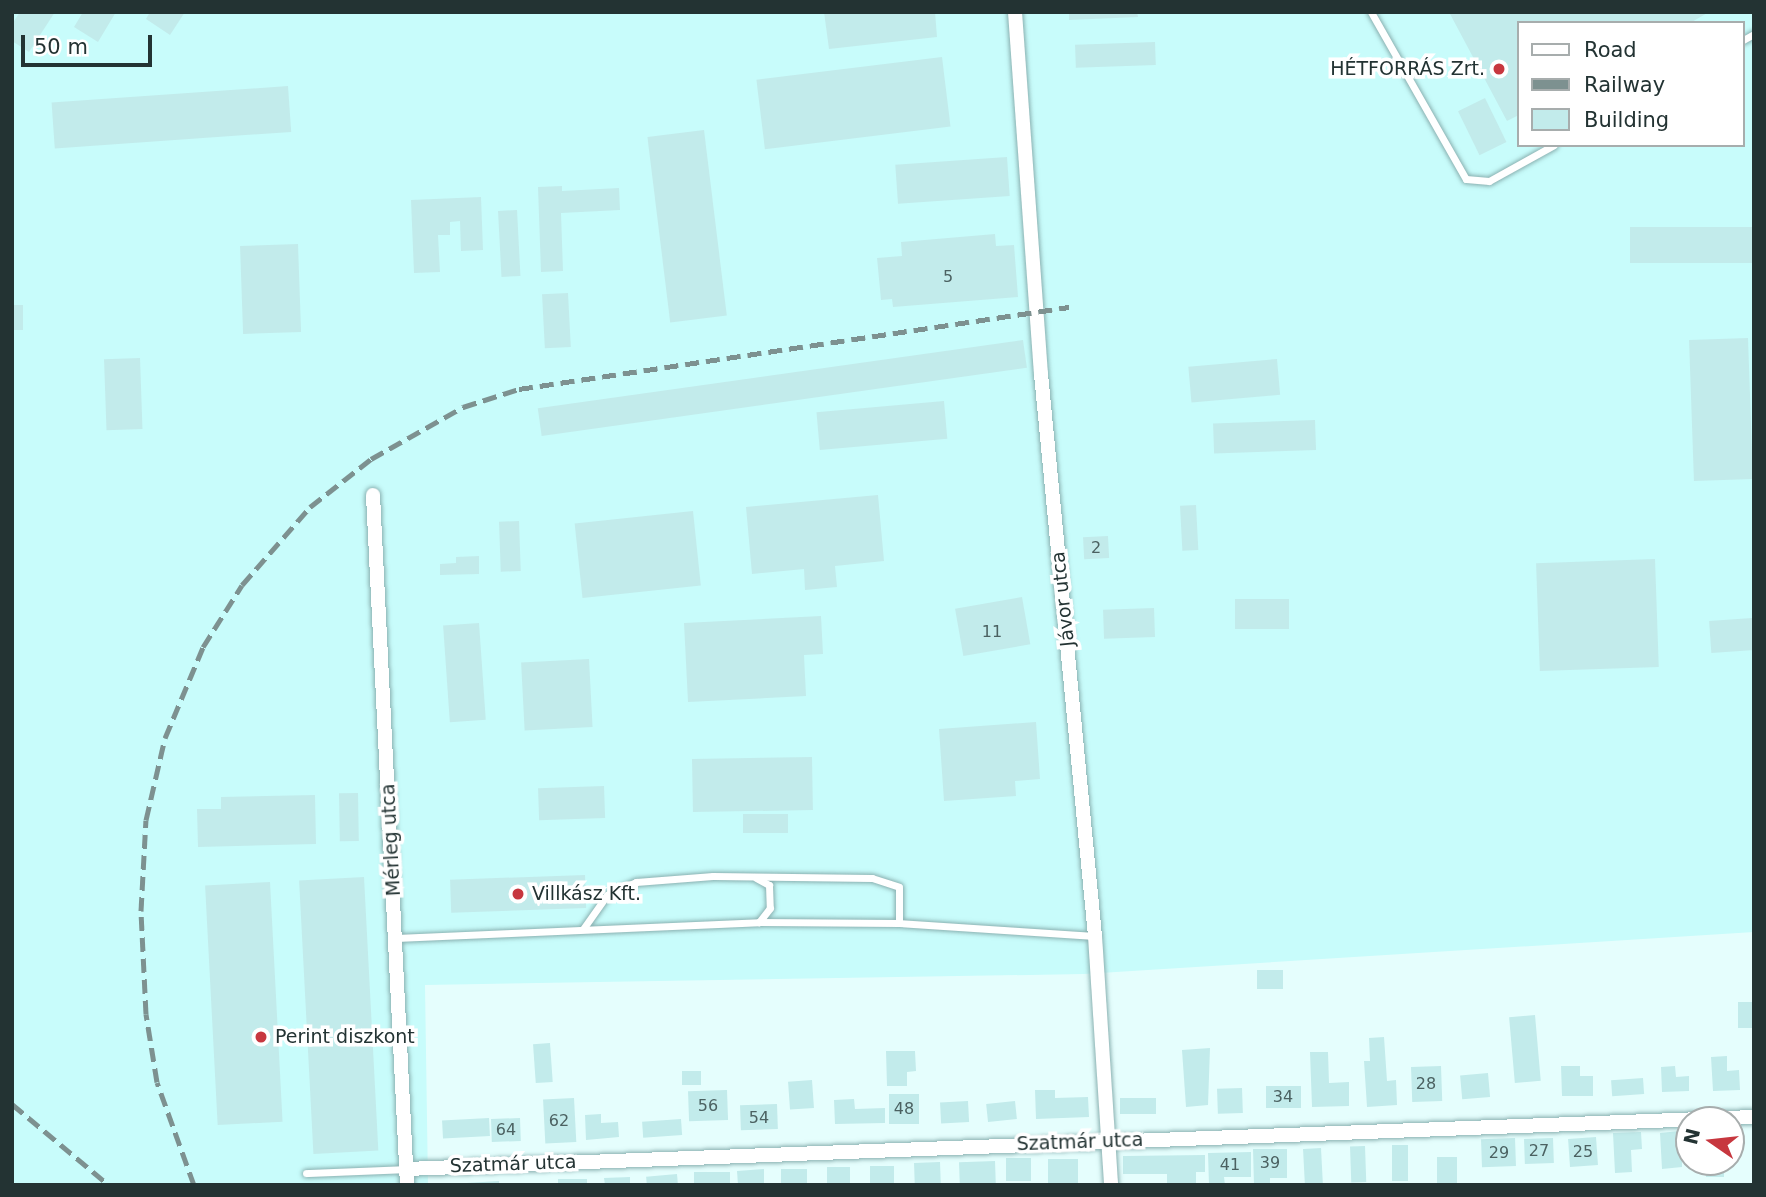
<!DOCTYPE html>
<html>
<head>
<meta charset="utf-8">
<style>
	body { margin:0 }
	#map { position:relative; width:1766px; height:1197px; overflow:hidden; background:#e5fefd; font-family:"DejaVu Sans",sans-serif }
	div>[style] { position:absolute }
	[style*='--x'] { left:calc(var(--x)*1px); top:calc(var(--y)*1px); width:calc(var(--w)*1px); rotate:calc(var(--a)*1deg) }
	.built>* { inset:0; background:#c8fcfb }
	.building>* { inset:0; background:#c2ebeb; transform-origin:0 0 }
	.roads { filter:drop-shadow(0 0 2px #8ab1b1) drop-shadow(0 0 2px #8ab1b1) }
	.service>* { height:7px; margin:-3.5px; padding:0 3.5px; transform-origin:3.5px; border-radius:3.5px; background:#fff }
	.minor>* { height:14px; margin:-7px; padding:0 7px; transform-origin:7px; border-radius:7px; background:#fff }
	.rail>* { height:5px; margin-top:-2.5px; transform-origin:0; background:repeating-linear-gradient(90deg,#7d9190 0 14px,transparent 0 21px) }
	.dots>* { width:19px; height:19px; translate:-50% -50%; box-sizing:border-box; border:4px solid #fff; border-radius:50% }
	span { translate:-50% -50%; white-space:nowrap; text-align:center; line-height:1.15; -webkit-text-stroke:7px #fff; paint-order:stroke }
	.number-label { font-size:16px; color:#4b6161 }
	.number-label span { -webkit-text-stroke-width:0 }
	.poi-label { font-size:19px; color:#233333 }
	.right { translate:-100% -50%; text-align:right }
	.left { translate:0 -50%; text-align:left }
	.street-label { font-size:19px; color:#233333 }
	.frame { position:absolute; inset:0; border:14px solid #233333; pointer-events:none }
	.legend { position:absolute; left:1517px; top:21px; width:228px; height:126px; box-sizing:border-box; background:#fff; border:2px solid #a7adad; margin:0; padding:9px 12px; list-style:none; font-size:21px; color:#233333 }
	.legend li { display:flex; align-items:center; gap:14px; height:35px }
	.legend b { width:35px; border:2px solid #a7adad }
	.north { position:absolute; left:1675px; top:1106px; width:70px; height:70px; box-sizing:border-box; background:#fff; border:2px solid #a7adad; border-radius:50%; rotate:284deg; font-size:19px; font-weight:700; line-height:28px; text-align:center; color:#233333 }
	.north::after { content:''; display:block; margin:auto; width:24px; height:32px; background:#c7373f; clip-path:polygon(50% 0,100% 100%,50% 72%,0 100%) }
	.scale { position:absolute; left:21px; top:35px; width:131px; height:32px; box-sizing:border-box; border:4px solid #233333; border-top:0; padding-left:9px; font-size:21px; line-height:24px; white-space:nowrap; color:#233333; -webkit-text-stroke:5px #fff; paint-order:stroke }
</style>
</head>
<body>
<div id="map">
	<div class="built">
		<div style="clip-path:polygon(evenodd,12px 12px,1754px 12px,1754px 932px,1084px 974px,425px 985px,428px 1185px,12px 1185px,12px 12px,1519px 23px,1743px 23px,1743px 145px,1519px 145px,1519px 23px)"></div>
	</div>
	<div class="building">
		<div style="clip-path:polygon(20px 12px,55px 12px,29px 52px,12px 41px,12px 24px)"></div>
		<div style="clip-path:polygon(83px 12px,116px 12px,98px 42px,74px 27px)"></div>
		<div style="clip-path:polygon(150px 12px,185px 12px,170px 35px,146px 19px)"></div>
		<div style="clip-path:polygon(824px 12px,935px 12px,937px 37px,829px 49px)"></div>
		<div style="clip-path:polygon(1069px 12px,1137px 12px,1138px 17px,1069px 20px)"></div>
		<div style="clip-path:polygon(1449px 12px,1709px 12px,1690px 23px,1519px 23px,1519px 115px,1507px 121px)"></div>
		<div style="left:1155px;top:42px;width:23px;height:80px;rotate:88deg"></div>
		<div style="left:942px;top:57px;width:70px;height:187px;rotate:83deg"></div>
		<div style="left:288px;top:86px;width:46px;height:237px;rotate:86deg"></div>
		<div style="left:1485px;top:98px;width:49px;height:30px;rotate:64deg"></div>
		<div style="left:704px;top:130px;width:187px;height:57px;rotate:83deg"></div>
		<div style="left:1007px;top:157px;width:39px;height:112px;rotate:86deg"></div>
		<div style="clip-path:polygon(562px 186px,562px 191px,619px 188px,620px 210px,561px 213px,563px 271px,541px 272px,538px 187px)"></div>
		<div style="clip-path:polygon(481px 197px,483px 250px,461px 251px,460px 221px,450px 222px,450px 235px,438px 235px,440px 272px,414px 273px,411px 200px)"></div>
		<div style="left:517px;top:210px;width:66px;height:19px;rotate:87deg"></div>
		<div style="left:1754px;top:227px;width:36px;height:124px;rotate:90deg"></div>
		<div style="clip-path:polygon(995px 234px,996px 246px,1014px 245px,1018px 297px,893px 307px,892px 299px,881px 300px,877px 258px,902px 256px,901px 242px)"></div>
		<div style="left:298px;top:244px;width:88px;height:58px;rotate:88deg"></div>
		<div style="left:568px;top:293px;width:54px;height:26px;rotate:87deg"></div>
		<div style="left:12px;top:305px;width:11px;height:25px"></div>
		<div style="left:1748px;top:338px;width:141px;height:59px;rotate:88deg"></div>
		<div style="left:1023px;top:340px;width:28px;height:490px;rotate:82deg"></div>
		<div style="left:140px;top:358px;width:71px;height:36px;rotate:88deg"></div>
		<div style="left:1277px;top:359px;width:36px;height:89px;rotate:85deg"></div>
		<div style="left:944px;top:401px;width:38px;height:128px;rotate:85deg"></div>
		<div style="left:1315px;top:420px;width:30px;height:102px;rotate:88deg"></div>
		<div style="clip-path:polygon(878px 495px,884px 561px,835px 566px,837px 587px,805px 590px,804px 569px,752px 574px,746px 507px)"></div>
		<div style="left:1196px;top:505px;width:45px;height:16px;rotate:87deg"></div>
		<div style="left:693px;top:511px;width:75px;height:119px;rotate:84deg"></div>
		<div style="left:519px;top:521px;width:50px;height:20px;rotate:88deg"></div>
		<div style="left:1108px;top:536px;width:22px;height:25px;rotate:87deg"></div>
		<div style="clip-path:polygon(479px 556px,479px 574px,440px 575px,440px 564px,456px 563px,456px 557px)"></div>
		<div style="left:1655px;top:559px;width:108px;height:119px;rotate:88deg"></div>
		<div style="left:1022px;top:597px;width:48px;height:68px;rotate:80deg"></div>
		<div style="left:1235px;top:599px;width:54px;height:30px"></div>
		<div style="left:1154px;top:608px;width:29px;height:51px;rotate:88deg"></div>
		<div style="clip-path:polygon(821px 616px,823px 654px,804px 655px,806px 696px,688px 702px,684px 623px)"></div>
		<div style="left:1752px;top:618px;width:32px;height:43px;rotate:86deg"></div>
		<div style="left:479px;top:623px;width:97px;height:36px;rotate:86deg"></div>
		<div style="left:589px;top:659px;width:68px;height:68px;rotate:87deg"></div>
		<div style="clip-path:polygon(1036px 722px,1040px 779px,1015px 781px,1016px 796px,944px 801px,939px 729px)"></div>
		<div style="left:812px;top:757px;width:53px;height:120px;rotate:89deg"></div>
		<div style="left:604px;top:786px;width:32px;height:66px;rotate:88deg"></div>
		<div style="left:358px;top:793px;width:48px;height:19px;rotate:89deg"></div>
		<div style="clip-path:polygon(315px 795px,316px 844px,198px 847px,197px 809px,221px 809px,221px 797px)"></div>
		<div style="left:743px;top:814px;width:45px;height:19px"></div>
		<div style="left:585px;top:875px;width:33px;height:135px;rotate:88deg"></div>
		<div style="left:364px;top:877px;width:274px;height:65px;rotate:87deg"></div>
		<div style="left:270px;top:882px;width:240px;height:65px;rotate:87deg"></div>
		<div style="left:1257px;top:970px;width:26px;height:19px"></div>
		<div style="left:1738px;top:1002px;width:16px;height:26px"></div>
		<div style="left:1535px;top:1015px;width:66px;height:26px;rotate:85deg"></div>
		<div style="clip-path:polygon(1384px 1037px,1387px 1081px,1396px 1080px,1397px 1105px,1367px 1107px,1364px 1061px,1370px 1061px,1369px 1038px)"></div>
		<div style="left:550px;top:1043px;width:39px;height:17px;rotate:86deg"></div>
		<div style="clip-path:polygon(1210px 1048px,1208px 1105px,1186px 1107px,1182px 1050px)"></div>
		<div style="clip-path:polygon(886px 1051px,915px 1051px,916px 1071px,907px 1072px,907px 1086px,887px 1086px)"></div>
		<div style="clip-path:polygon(1310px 1052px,1328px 1052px,1329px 1083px,1349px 1082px,1349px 1106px,1312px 1107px)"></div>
		<div style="clip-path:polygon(1727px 1056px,1727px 1071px,1739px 1070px,1740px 1090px,1713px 1091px,1711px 1057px)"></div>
		<div style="left:1441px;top:1066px;width:35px;height:30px;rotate:88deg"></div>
		<div style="clip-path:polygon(1561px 1066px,1580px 1066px,1580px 1076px,1593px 1076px,1593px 1096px,1562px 1096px)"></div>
		<div style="clip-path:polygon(1675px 1066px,1676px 1077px,1689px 1076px,1689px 1091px,1662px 1092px,1661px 1067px)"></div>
		<div style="left:701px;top:1071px;width:14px;height:19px;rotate:90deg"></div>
		<div style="left:1488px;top:1073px;width:24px;height:28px;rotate:85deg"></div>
		<div style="left:1643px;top:1078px;width:16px;height:32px;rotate:86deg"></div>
		<div style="left:812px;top:1080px;width:28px;height:24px;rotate:86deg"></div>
		<div style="left:1301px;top:1086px;width:22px;height:35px;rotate:90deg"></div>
		<div style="left:1242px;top:1088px;width:25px;height:25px;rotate:88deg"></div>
		<div style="left:727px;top:1090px;width:30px;height:39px;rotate:88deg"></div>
		<div style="clip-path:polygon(1035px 1090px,1055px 1090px,1055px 1098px,1088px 1097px,1089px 1117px,1036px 1119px)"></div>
		<div style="left:889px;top:1094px;width:30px;height:30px"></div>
		<div style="left:574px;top:1098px;width:44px;height:31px;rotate:87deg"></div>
		<div style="left:1156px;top:1098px;width:16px;height:36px;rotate:90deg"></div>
		<div style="clip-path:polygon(854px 1099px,855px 1109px,885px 1108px,885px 1123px,835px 1124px,834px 1100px)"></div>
		<div style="left:968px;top:1101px;width:21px;height:28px;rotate:87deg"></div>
		<div style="left:1015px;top:1101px;width:18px;height:29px;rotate:84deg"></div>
		<div style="left:777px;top:1104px;width:25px;height:37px;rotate:88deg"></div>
		<div style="clip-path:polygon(601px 1114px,601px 1123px,618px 1122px,619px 1137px,586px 1140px,585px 1115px)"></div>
		<div style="left:489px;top:1118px;width:18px;height:47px;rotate:87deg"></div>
		<div style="left:520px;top:1118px;width:23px;height:29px;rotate:88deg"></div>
		<div style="left:681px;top:1119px;width:16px;height:39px;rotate:86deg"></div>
		<div style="clip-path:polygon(1689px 1130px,1689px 1158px,1682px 1159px,1682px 1167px,1662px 1169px,1660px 1133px)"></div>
		<div style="clip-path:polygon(1641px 1132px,1642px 1149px,1631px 1150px,1632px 1172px,1615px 1173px,1613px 1133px)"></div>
		<div style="left:1596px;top:1137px;width:28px;height:28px;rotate:86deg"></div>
		<div style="left:1515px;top:1138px;width:28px;height:34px;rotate:88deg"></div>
		<div style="left:1553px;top:1138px;width:25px;height:29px;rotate:88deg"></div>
		<div style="left:1392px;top:1145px;width:16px;height:36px"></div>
		<div style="left:1365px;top:1146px;width:36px;height:15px;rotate:88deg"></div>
		<div style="left:1321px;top:1148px;width:37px;height:18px;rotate:87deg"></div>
		<div style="clip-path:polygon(1253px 1149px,1287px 1149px,1287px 1178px,1270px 1178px,1270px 1185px,1254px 1185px)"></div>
		<div style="clip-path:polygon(1251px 1152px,1251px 1177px,1224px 1177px,1225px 1185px,1209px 1185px,1208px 1153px)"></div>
		<div style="clip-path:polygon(1205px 1155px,1205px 1172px,1196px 1172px,1196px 1183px,1167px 1183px,1167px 1174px,1123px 1174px,1123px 1156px)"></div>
		<div style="left:1437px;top:1157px;width:20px;height:28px"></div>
		<div style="left:1006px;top:1158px;width:25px;height:23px"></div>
		<div style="left:1048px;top:1159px;width:30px;height:26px"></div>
		<div style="left:995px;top:1161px;width:24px;height:36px;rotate:88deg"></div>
		<div style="left:940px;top:1162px;width:23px;height:26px;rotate:88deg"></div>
		<div style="left:1706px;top:1162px;width:18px;height:15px"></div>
		<div style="left:870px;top:1166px;width:24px;height:19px"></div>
		<div style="left:827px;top:1167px;width:23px;height:18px"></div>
		<div style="clip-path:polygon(764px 1169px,764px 1185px,738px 1185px,737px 1171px)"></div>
		<div style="left:781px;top:1169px;width:26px;height:16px"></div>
		<div style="left:730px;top:1172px;width:13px;height:36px;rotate:90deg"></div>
		<div style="left:677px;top:1174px;width:11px;height:31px;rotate:85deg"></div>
		<div style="clip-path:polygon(630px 1177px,630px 1185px,605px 1185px,604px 1178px)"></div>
		<div style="left:558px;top:1179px;width:29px;height:6px"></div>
		<div style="clip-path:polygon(499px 1181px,499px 1185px,466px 1185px,466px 1183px)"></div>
	</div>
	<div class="roads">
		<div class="service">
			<div style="--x:1371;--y:12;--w:192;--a:60.4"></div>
			<div style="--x:1466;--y:179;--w:23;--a:5"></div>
			<div style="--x:1489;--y:181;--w:74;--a:-29"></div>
			<div style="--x:1743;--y:40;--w:13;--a:-29"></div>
			<div style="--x:756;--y:878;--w:15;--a:28"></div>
			<div style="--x:769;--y:885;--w:23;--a:88"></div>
			<div style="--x:770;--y:908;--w:18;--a:128"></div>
			<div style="--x:583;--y:929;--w:42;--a:-54.8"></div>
			<div style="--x:607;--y:895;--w:32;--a:-24"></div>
			<div style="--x:636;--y:882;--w:77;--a:-4.5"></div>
			<div style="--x:713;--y:876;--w:159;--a:0.7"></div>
			<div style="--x:872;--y:878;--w:28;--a:18"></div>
			<div style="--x:899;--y:887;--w:36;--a:90"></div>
			<div style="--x:396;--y:938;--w:363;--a:-2.5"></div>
			<div style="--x:759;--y:922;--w:140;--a:0.4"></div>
			<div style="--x:899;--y:923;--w:196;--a:3.8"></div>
			<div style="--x:306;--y:1173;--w:99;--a:-2.3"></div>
		</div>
		<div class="minor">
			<div style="--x:1015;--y:12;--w:363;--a:85.9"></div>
			<div style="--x:1041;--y:374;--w:565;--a:84.51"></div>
			<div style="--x:1095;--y:936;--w:250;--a:86.3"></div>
			<div style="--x:373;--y:495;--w:691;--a:87.18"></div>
			<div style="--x:406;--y:1169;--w:1349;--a:-2.21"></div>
		</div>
	</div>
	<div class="rail">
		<div style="--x:12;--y:1104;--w:126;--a:39.9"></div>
		<div style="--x:194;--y:1185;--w:109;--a:-109.8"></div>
		<div style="--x:157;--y:1082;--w:69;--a:-99.2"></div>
		<div style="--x:146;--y:1014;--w:103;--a:-92.8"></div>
		<div style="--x:141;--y:911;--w:91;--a:-86.9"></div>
		<div style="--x:146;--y:820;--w:84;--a:-77"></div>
		<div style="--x:165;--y:738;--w:99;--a:-67.3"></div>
		<div style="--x:203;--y:647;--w:73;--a:-57.8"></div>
		<div style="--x:242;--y:585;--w:103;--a:-48.9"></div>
		<div style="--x:310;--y:507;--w:78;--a:-38.2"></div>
		<div style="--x:371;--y:459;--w:106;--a:-29.5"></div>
		<div style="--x:463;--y:407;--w:59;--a:-17.8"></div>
		<div style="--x:519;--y:389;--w:556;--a:-8.48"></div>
	</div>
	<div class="dots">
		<div style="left:1499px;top:69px;background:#c7373f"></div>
		<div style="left:518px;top:894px;background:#c7373f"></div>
		<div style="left:261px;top:1037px;background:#c7373f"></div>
	</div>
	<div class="number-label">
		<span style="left:948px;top:277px">5</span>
		<span style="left:1096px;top:548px">2</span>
		<span style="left:992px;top:632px">11</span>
		<span style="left:1426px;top:1084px">28</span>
		<span style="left:1283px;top:1097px">34</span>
		<span style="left:708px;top:1106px">56</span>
		<span style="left:904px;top:1109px">48</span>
		<span style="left:759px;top:1118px">54</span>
		<span style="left:559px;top:1121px">62</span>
		<span style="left:506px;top:1130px">64</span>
		<span style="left:1539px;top:1151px">27</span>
		<span style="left:1583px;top:1152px">25</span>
		<span style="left:1499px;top:1153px">29</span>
		<span style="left:1270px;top:1163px">39</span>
		<span style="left:1230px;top:1165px">41</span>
	</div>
	<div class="poi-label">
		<span class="right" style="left:1485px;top:69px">HÉTFORRÁS Zrt.</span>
		<span class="left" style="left:532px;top:894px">Villkász Kft.</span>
		<span class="left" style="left:275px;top:1037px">Perint diszkont</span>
	</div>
	<div class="street-label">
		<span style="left:1063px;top:599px;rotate:-96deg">Jávor utca</span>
		<span style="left:391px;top:840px;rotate:-93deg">Mérleg utca</span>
		<span style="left:1080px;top:1142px;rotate:-2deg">Szatmár utca</span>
		<span style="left:513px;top:1164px;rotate:-2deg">Szatmár utca</span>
	</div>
	<div class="frame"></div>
	<ul class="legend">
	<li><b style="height:9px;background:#fff"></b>Road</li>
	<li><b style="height:9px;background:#7d9190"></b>Railway</li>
	<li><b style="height:19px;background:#c2ebeb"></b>Building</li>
	</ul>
	<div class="north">N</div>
	<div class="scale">50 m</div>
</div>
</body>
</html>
